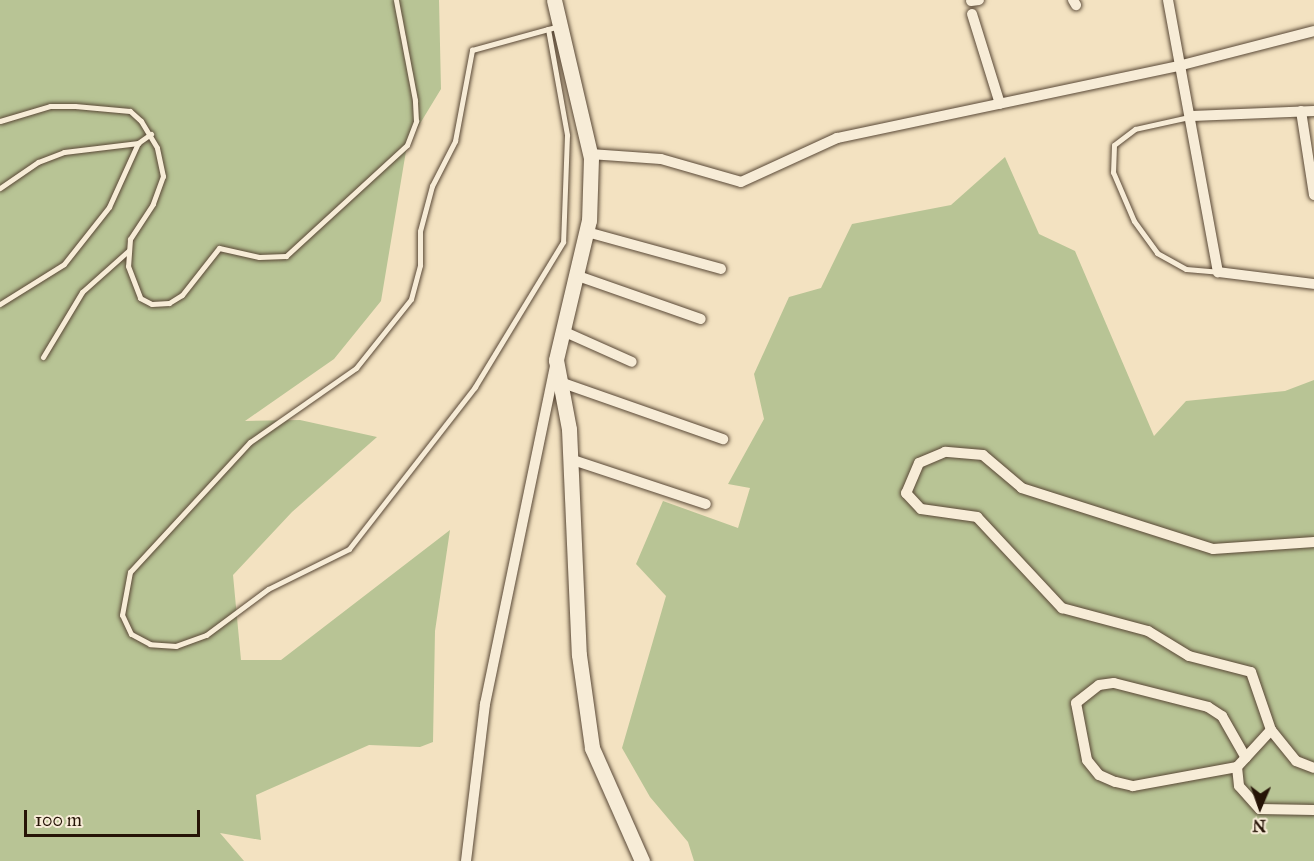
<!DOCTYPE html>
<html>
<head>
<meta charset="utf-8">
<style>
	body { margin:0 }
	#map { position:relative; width:1314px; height:861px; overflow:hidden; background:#f3e2c1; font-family:"IM FELL Great Primer",serif }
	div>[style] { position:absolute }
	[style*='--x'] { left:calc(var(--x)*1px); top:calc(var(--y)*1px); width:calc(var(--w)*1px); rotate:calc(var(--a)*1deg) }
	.green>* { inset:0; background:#b8c495 }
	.roads { filter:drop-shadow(0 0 2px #594836) drop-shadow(0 0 2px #594836) }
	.lane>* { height:5px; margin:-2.5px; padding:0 2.5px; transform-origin:2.5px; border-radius:2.5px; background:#f7ecd7 }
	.street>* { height:10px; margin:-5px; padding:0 5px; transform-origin:5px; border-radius:5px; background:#f7ecd7 }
	.secondary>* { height:15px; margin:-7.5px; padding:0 7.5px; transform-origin:7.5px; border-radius:7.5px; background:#f7ecd7 }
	span { translate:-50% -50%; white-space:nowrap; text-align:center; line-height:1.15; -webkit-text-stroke:5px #f7ecd7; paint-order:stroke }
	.north { position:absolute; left:1230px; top:777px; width:60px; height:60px; -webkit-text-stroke:4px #f7ecd7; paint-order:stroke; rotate:182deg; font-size:16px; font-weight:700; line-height:24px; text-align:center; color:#261407 }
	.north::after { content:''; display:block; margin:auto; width:21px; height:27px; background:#261407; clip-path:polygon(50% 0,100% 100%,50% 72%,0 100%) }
	.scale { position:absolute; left:24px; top:810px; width:176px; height:27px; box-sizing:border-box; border:3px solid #261407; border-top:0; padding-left:8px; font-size:18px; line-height:21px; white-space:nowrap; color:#261407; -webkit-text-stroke:4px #f7ecd7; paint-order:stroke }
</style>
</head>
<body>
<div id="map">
	<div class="green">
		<div style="clip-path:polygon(0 0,439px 0,441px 89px,407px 145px,381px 301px,334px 359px,245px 421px,300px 420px,377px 437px,292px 512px,233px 575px,241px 660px,281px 660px,450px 530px,435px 631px,433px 742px,420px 747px,369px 745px,256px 795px,261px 840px,220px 833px,244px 861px,0 861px)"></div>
		<div style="clip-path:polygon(1005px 157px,1039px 234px,1075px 251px,1154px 436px,1186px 401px,1285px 391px,1314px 380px,1314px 861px,694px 861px,688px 842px,650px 797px,622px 748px,666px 596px,636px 564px,663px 501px,738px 528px,750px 488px,728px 484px,764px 419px,754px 374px,789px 297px,821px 288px,852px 224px,951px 205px)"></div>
	</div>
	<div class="roads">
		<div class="lane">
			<div style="--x:548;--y:29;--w:108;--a:79.8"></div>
			<div style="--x:567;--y:135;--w:107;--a:92.1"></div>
			<div style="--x:563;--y:242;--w:170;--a:121.3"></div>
			<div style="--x:475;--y:387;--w:205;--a:127.9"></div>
			<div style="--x:349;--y:549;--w:90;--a:153.7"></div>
			<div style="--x:268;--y:589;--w:77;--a:143.4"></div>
			<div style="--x:206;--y:635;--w:32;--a:160"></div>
			<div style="--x:176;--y:646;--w:26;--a:-176"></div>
			<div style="--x:150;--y:644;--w:21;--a:-152"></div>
			<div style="--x:131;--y:634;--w:21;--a:-115"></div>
			<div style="--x:122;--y:615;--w:44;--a:-79.5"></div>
			<div style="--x:130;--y:572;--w:177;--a:-47.3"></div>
			<div style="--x:250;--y:442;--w:129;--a:-34.9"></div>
			<div style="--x:356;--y:368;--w:88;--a:-51.4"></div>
			<div style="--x:411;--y:299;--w:35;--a:-75"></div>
			<div style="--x:420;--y:265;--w:34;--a:-90"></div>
			<div style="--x:420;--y:231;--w:47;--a:-75.1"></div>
			<div style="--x:432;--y:186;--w:51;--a:-62.9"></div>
			<div style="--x:455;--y:141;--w:93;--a:-79.4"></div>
			<div style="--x:472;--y:50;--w:79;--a:-15.4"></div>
			<div style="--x:548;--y:29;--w:12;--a:-14"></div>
			<div style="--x:1189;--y:117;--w:55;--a:167.5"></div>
			<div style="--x:1135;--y:129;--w:26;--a:143"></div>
			<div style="--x:1114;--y:145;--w:27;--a:92"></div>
			<div style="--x:1113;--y:172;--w:53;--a:66.8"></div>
			<div style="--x:1134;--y:221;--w:39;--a:54"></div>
			<div style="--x:1157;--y:253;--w:33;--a:29"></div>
			<div style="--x:1186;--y:269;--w:32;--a:5"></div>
			<div style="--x:0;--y:121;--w:52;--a:-16.7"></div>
			<div style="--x:50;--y:106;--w:25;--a:0"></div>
			<div style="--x:75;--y:106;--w:55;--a:5.2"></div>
			<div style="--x:130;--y:111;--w:15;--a:42"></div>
			<div style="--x:141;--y:121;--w:31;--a:59"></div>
			<div style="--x:157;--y:148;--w:29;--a:78"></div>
			<div style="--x:163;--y:176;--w:30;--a:110"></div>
			<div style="--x:153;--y:204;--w:42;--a:123.3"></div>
			<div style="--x:130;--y:239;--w:27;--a:94"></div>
			<div style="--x:128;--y:266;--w:34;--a:69"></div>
			<div style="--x:140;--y:298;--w:13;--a:27"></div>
			<div style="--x:152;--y:304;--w:17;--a:-3"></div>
			<div style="--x:169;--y:303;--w:15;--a:-32"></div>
			<div style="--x:182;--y:295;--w:60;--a:-51.8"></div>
			<div style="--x:219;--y:248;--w:41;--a:12.7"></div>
			<div style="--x:259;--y:257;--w:27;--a:-2"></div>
			<div style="--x:286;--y:256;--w:164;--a:-42.5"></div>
			<div style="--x:407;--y:145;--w:26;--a:-69"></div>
			<div style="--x:416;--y:121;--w:21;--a:-93"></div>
			<div style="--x:415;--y:100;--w:102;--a:-100.8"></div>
			<div style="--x:0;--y:188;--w:46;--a:-34.4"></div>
			<div style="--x:38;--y:162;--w:28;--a:-21"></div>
			<div style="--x:64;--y:152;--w:75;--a:-6.9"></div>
			<div style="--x:138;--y:143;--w:16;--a:-35"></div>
			<div style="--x:0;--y:304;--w:75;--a:-32"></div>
			<div style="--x:64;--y:264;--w:73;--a:-51.7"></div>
			<div style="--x:109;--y:207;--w:70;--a:-65.6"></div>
			<div style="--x:43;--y:357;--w:76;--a:-59"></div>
			<div style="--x:82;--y:292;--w:62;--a:-41.7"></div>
		</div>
		<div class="street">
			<div style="--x:1073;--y:0;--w:6;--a:59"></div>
			<div style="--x:1168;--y:0;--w:277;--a:79.6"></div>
			<div style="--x:1218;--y:272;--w:97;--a:7.1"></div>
			<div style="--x:971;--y:1;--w:8;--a:-7"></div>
			<div style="--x:972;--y:14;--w:94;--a:72.7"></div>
			<div style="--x:1301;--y:111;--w:85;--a:81.2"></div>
			<div style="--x:1192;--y:116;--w:122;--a:-2.3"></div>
			<div style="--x:590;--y:154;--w:71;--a:4"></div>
			<div style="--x:661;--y:159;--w:83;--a:16"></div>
			<div style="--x:741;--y:182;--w:106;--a:-24.6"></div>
			<div style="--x:837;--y:138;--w:353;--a:-11.9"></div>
			<div style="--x:1182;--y:65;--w:136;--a:-14.4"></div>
			<div style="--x:587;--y:232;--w:139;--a:15.4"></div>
			<div style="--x:578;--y:276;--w:130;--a:19.3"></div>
			<div style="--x:565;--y:332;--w:73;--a:24.1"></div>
			<div style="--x:560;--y:382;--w:173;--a:19.3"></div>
			<div style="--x:570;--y:459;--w:143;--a:18.3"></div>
			<div style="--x:1314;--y:542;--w:101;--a:176"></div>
			<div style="--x:1213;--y:549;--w:201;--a:-162.3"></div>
			<div style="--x:1022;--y:488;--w:51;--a:-139.8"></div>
			<div style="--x:983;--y:455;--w:38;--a:-175"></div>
			<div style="--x:945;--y:452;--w:28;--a:157"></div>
			<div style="--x:919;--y:463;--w:33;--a:113"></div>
			<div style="--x:906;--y:493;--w:22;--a:47"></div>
			<div style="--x:921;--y:509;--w:57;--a:8.1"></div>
			<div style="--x:977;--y:517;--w:125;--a:47"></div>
			<div style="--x:1062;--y:608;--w:89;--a:15"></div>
			<div style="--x:1148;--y:631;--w:48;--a:31.4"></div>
			<div style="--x:1189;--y:656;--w:64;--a:14.5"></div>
			<div style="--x:1251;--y:672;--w:61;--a:71"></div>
			<div style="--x:1271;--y:730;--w:40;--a:51"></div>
			<div style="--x:1296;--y:761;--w:19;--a:21"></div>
			<div style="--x:1271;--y:730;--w:50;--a:132.6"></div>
			<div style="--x:1237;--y:767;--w:19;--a:84"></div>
			<div style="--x:1239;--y:786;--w:31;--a:48"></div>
			<div style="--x:1260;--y:809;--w:54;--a:1.1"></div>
			<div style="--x:1237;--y:767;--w:106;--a:169.6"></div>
			<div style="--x:1133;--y:786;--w:18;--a:-167"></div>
			<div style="--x:1115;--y:782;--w:17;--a:-156"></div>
			<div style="--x:1099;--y:775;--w:19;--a:-129"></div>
			<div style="--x:1087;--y:760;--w:58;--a:-100.9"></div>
			<div style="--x:1076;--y:703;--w:29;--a:-38"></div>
			<div style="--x:1099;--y:685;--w:15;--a:-8"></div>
			<div style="--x:1114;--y:683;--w:97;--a:14.3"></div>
			<div style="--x:1208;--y:707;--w:17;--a:33"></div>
			<div style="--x:1222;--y:716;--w:48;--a:60.3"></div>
			<div style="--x:466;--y:861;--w:158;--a:-83.1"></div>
			<div style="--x:485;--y:704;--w:344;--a:-78.3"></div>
		</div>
		<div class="secondary">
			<div style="--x:554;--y:0;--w:162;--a:76.8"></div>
			<div style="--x:591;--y:158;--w:62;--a:91.8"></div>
			<div style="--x:589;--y:220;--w:144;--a:103.3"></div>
			<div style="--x:556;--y:360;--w:70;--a:79.3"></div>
			<div style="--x:569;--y:429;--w:226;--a:87.5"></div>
			<div style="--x:579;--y:655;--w:94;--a:82"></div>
			<div style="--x:592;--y:748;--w:124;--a:66.1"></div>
		</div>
	</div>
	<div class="north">N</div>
	<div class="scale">100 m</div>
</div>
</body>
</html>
